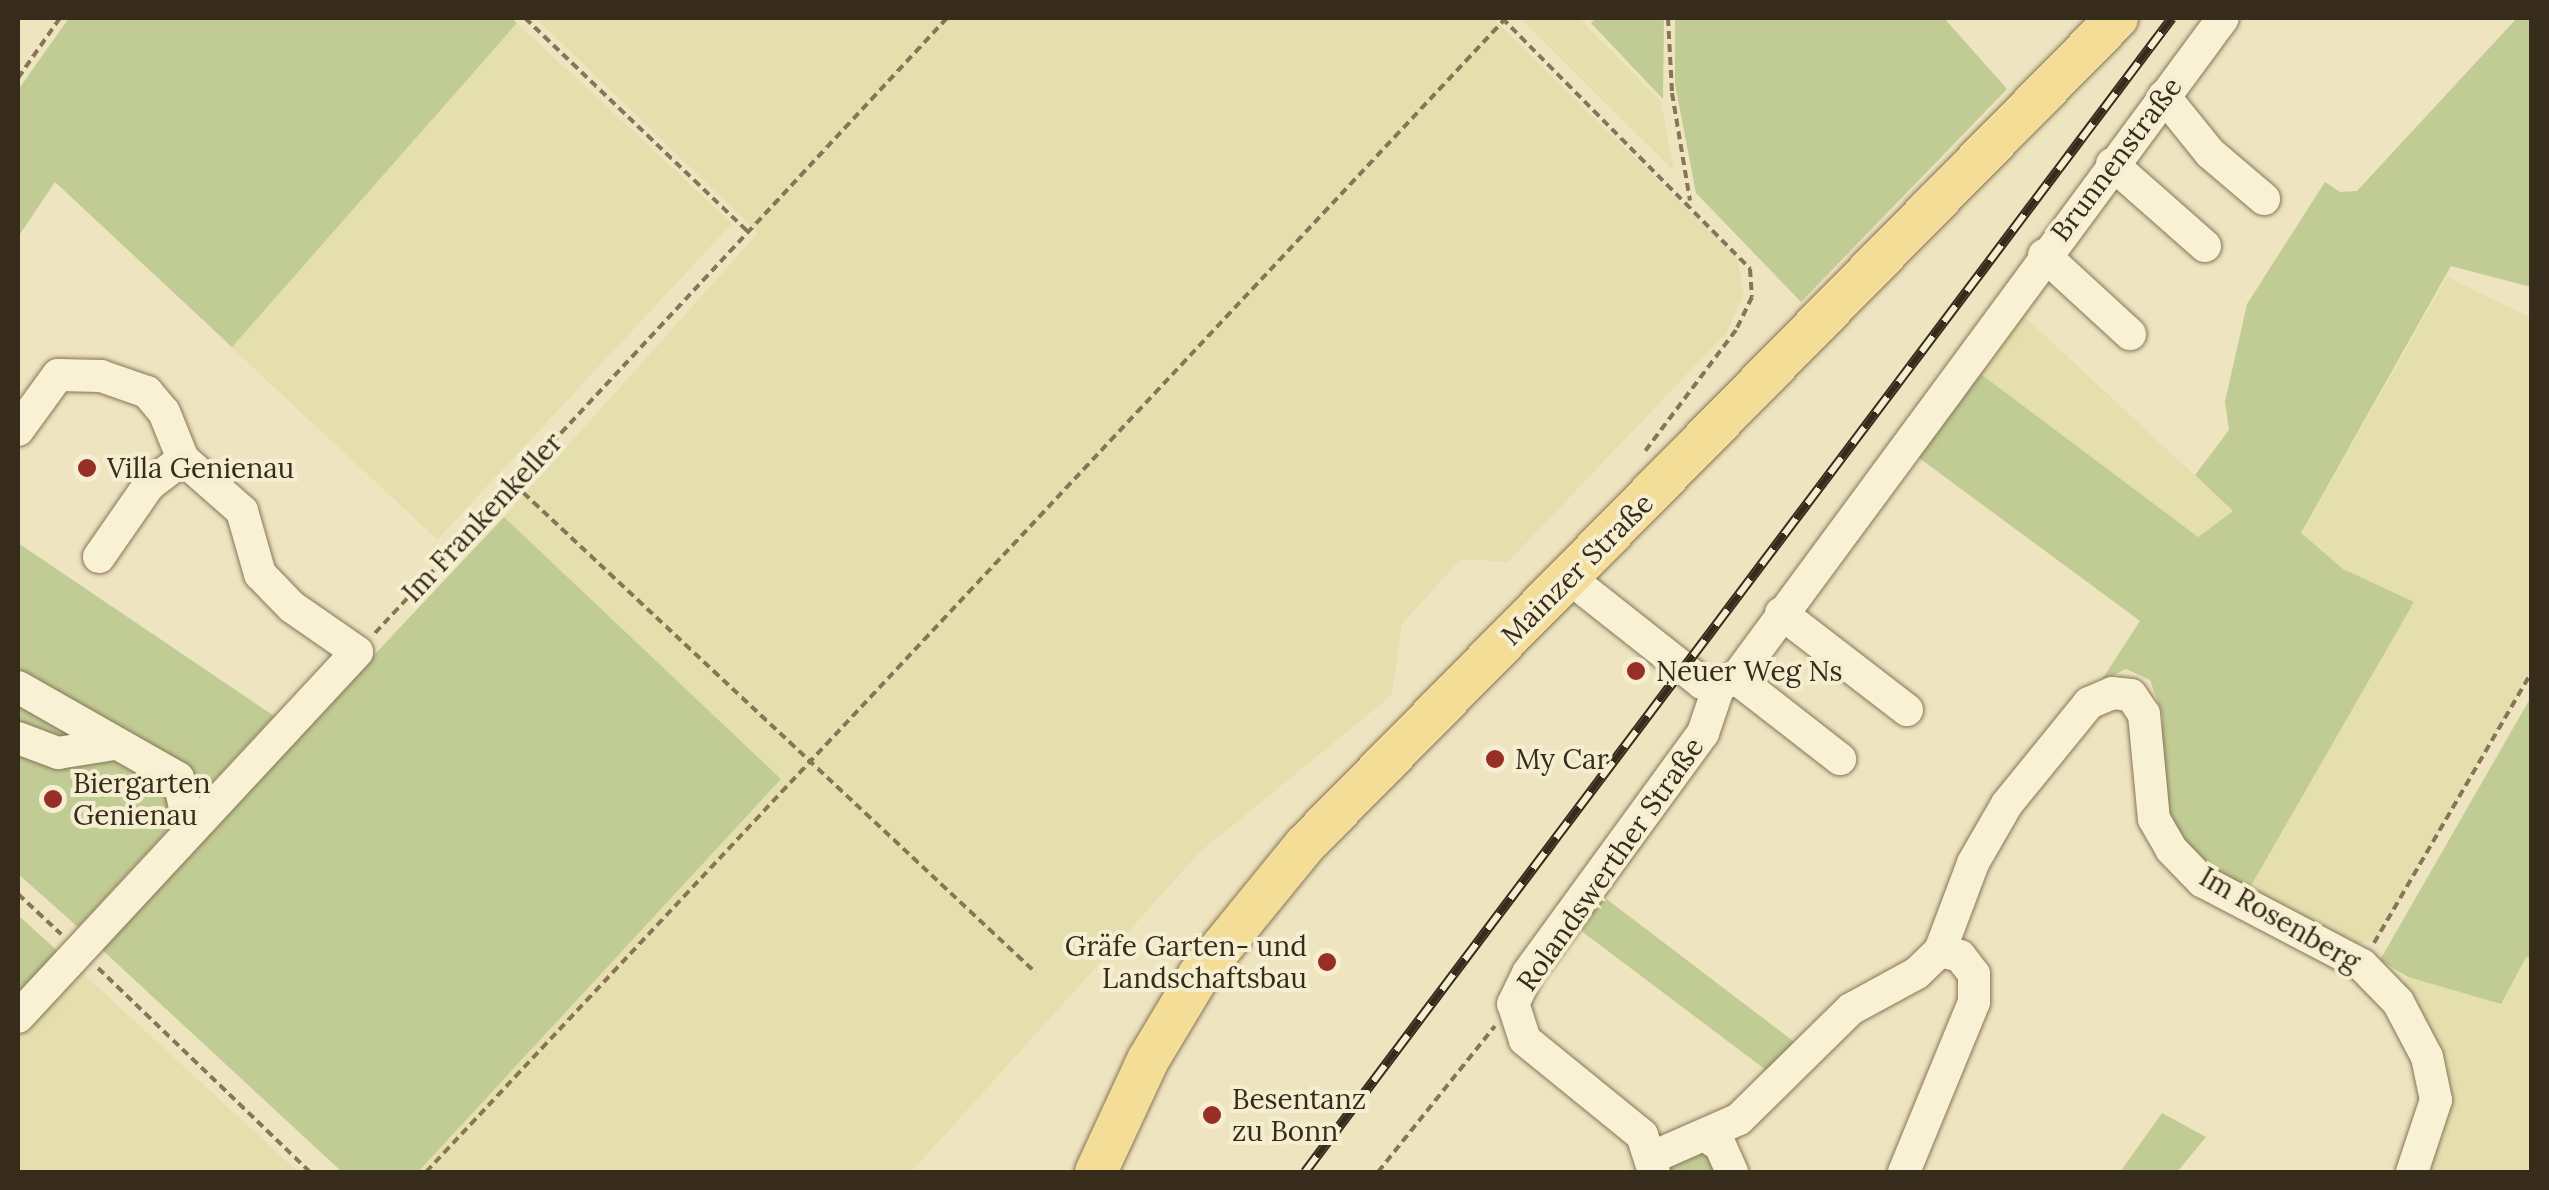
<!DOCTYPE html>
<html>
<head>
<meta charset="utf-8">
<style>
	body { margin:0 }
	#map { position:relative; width:2549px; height:1190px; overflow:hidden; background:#eee4c0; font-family:Lora,serif }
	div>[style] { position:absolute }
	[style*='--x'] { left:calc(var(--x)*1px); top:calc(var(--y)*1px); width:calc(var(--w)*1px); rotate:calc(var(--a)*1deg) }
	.farmland>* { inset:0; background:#e4dfad; transform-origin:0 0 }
	.green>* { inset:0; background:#c1cc94 }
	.path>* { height:4px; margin-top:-2px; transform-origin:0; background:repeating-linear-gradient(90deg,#877558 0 8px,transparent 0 13px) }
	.roads { filter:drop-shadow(0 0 2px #877558) drop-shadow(0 0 2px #877558) }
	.minor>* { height:32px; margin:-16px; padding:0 16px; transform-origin:16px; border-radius:16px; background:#f9f1d3 }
	.major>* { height:42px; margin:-21px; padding:0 21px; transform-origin:21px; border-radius:21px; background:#f3dd97 }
	.rail>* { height:10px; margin-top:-5px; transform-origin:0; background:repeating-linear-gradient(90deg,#f6eed0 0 19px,#372b1c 0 38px); box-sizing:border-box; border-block:2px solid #372b1c }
	.dots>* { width:28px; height:28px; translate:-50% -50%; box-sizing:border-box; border:5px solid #f6eed0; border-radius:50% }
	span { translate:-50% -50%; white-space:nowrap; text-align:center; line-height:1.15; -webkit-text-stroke:8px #f6eed0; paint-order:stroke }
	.street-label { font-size:28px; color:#372b1c }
	.poi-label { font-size:28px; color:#372b1c }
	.left { translate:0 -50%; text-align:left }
	.right { translate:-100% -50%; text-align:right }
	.frame { position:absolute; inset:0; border:20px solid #372b1c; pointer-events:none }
</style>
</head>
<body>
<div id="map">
	<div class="farmland">
		<div style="clip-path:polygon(536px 18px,1493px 18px,1737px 258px,1744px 294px,1726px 333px,1508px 562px,1461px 559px,1402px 624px,1392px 695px,1200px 852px,911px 1172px,418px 1172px,781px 779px,504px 517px,758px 233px)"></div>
		<div style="clip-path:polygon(1520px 18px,1579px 18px,1661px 102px,1674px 171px)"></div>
		<div style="left:517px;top:23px;width:294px;height:432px;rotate:43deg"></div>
		<div style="clip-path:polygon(2447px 277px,2531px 318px,2531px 672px,2377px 940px,2354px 945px,2248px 891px,2414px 602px,2343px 569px,2301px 534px)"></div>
		<div style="clip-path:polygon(2015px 308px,2233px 511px,2197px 537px,1970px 366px)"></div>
		<div style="clip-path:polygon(2526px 956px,2531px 959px,2531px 1172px,2427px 1172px,2444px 1135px,2449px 1080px,2424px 1020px,2400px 986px,2408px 977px,2501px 1004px)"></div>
		<div style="clip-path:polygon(76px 967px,298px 1172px,18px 1172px,18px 1031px)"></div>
	</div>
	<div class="green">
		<div style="clip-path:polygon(69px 18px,511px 18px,517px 23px,232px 347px,55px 182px,18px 237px,18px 90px)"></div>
		<div style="clip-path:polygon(1597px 18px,1664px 18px,1663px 99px,1591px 23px)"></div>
		<div style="clip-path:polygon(1675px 18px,1944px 18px,2007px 89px,1801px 302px,1696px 193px,1675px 84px)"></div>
		<div style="clip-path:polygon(2517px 18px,2531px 18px,2531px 287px,2451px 266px,2301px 533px,2343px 569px,2414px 602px,2248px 891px,2203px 870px,2171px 834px,2159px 779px,2163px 716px,2150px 680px,2126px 669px,2101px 681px,2140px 621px,1907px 449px,1970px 366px,2198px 537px,2233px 511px,2195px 475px,2229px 430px,2225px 402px,2247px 304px,2325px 182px,2340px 192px,2357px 191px)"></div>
		<div style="clip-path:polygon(504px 517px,781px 779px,418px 1172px,342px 1172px,99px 947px)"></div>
		<div style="clip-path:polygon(18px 543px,274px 716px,78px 927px,18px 874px)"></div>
		<div style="clip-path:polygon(2531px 697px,2531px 959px,2526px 957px,2501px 1004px,2408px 977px,2380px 960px)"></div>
		<div style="clip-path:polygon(1596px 891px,1797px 1044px,1770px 1073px,1584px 933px,1573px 922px)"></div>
		<div style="clip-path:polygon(18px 915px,64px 957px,18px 1007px)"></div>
		<div style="clip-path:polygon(2162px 1113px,2206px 1137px,2177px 1172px,2120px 1172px)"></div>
		<div style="clip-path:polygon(1709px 1151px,1723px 1172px,1666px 1172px,1672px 1161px)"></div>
	</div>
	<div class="path">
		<div style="--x:525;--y:18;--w:308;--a:43.8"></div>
		<div style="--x:1502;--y:18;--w:353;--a:45.3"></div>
		<div style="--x:1750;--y:269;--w:28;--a:86"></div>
		<div style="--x:1752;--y:297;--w:37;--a:116"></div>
		<div style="--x:1736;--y:330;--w:151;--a:126.9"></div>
		<div style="--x:1668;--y:18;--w:75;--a:86.9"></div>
		<div style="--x:1672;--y:93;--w:109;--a:80.5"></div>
		<div style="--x:18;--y:78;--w:73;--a:-55"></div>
		<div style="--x:514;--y:484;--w:715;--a:43.13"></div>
		<div style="--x:375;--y:633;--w:840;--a:-47.07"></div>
		<div style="--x:18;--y:894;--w:59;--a:42.9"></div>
		<div style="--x:2374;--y:943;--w:314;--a:-59.8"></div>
		<div style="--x:98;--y:968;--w:294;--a:43.9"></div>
		<div style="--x:426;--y:1172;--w:1578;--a:-46.9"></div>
		<div style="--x:1378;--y:1172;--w:187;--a:-51.3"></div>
	</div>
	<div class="roads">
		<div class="minor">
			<div style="--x:2164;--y:96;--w:73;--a:51.1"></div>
			<div style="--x:2210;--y:153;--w:71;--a:40.4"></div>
			<div style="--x:2112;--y:164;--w:124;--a:41.4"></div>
			<div style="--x:2044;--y:255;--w:117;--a:42.6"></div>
			<div style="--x:18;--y:430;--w:68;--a:-54"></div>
			<div style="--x:58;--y:375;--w:43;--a:1.3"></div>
			<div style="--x:101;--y:376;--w:49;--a:19.2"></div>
			<div style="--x:147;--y:392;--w:26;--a:50"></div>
			<div style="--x:164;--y:412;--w:51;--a:68"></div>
			<div style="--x:183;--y:459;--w:79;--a:41.4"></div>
			<div style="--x:242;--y:511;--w:66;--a:74.1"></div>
			<div style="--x:260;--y:574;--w:46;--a:45.9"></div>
			<div style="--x:292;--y:607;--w:79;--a:34.7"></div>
			<div style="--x:357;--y:652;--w:498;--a:132.9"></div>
			<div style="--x:99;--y:557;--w:88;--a:-55.2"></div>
			<div style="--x:149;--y:485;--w:43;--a:-37.4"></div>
			<div style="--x:1568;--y:577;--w:171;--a:38.3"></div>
			<div style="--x:1702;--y:683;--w:17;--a:10"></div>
			<div style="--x:1719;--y:686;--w:19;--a:-25"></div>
			<div style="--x:1736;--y:678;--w:820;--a:-53.58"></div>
			<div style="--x:1781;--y:613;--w:159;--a:37.6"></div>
			<div style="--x:1736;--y:678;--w:132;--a:37.9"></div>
			<div style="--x:18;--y:687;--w:184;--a:29.6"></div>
			<div style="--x:178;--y:778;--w:51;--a:76.5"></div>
			<div style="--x:18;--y:738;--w:43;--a:20.6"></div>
			<div style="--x:58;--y:753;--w:57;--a:-9.1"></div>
			<div style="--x:1707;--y:1137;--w:15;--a:32"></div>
			<div style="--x:1720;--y:1145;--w:30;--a:66"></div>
			<div style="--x:1653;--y:1157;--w:94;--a:-23.8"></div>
			<div style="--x:1739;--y:1119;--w:157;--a:-44.5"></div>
			<div style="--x:1851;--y:1009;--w:75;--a:-28.6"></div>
			<div style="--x:1917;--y:973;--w:32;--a:-44"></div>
			<div style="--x:1940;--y:951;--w:94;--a:-69.4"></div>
			<div style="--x:1973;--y:863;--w:68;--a:-60"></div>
			<div style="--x:2007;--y:804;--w:130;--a:-50.9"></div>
			<div style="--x:2089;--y:703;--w:25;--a:-23"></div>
			<div style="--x:2112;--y:693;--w:19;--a:6"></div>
			<div style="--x:2131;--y:695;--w:23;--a:56"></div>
			<div style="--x:2144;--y:714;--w:105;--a:84.6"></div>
			<div style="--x:2154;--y:819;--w:34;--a:60"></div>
			<div style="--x:2171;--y:849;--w:45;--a:45.9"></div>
			<div style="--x:2202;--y:881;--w:181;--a:27.7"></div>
			<div style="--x:2362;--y:965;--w:52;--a:45.8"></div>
			<div style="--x:2398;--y:1002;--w:62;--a:62.2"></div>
			<div style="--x:2427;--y:1057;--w:44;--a:78.2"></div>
			<div style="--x:2436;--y:1100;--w:76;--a:108.4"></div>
			<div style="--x:1654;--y:1172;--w:39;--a:-108"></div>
			<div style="--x:1642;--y:1135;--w:151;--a:-140.9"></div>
			<div style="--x:1525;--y:1040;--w:38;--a:-108"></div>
			<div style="--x:1513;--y:1004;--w:34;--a:-64"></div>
			<div style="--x:1528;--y:973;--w:297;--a:-53.9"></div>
			<div style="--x:1703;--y:733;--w:50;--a:-71.2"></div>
			<div style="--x:1904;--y:1172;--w:184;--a:-67.6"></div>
			<div style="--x:1974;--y:1002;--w:28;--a:-90"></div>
			<div style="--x:1974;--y:974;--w:23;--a:-128"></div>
			<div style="--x:1960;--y:956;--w:21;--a:-166"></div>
		</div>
		<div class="major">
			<div style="--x:1096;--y:1172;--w:123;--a:-65.1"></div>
			<div style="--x:1148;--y:1060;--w:99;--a:-59"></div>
			<div style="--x:1199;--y:975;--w:168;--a:-50.8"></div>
			<div style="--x:1305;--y:845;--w:1159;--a:-45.52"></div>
		</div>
	</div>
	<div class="rail">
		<div style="--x:1305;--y:1172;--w:1443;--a:-53.08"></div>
	</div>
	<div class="dots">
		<div style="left:87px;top:468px;background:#972f27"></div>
		<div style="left:1636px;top:671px;background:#972f27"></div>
		<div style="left:1495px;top:759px;background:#972f27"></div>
		<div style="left:53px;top:799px;background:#972f27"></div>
		<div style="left:1327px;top:962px;background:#972f27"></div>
		<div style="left:1212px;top:1115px;background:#972f27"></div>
	</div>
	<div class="street-label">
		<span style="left:2116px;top:159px;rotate:-53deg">Brunnenstraße</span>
		<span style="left:482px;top:517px;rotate:-47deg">Im Frankenkeller</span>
		<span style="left:1577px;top:569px;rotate:-45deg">Mainzer Straße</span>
		<span style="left:1610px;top:864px;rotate:-55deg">Rolandswerther Straße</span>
		<span style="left:2280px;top:919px;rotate:30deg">Im Rosenberg</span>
	</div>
	<div class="poi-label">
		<span class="left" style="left:107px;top:468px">Villa Genienau</span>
		<span class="left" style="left:1656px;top:671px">Neuer Weg Ns</span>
		<span class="left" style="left:1515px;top:759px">My Car</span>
		<span class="left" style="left:73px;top:799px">Biergarten<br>Genienau</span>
		<span class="right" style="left:1307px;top:962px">Gräfe Garten- und<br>Landschaftsbau</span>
		<span class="left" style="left:1232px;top:1115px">Besentanz<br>zu Bonn</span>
	</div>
	<div class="frame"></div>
</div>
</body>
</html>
